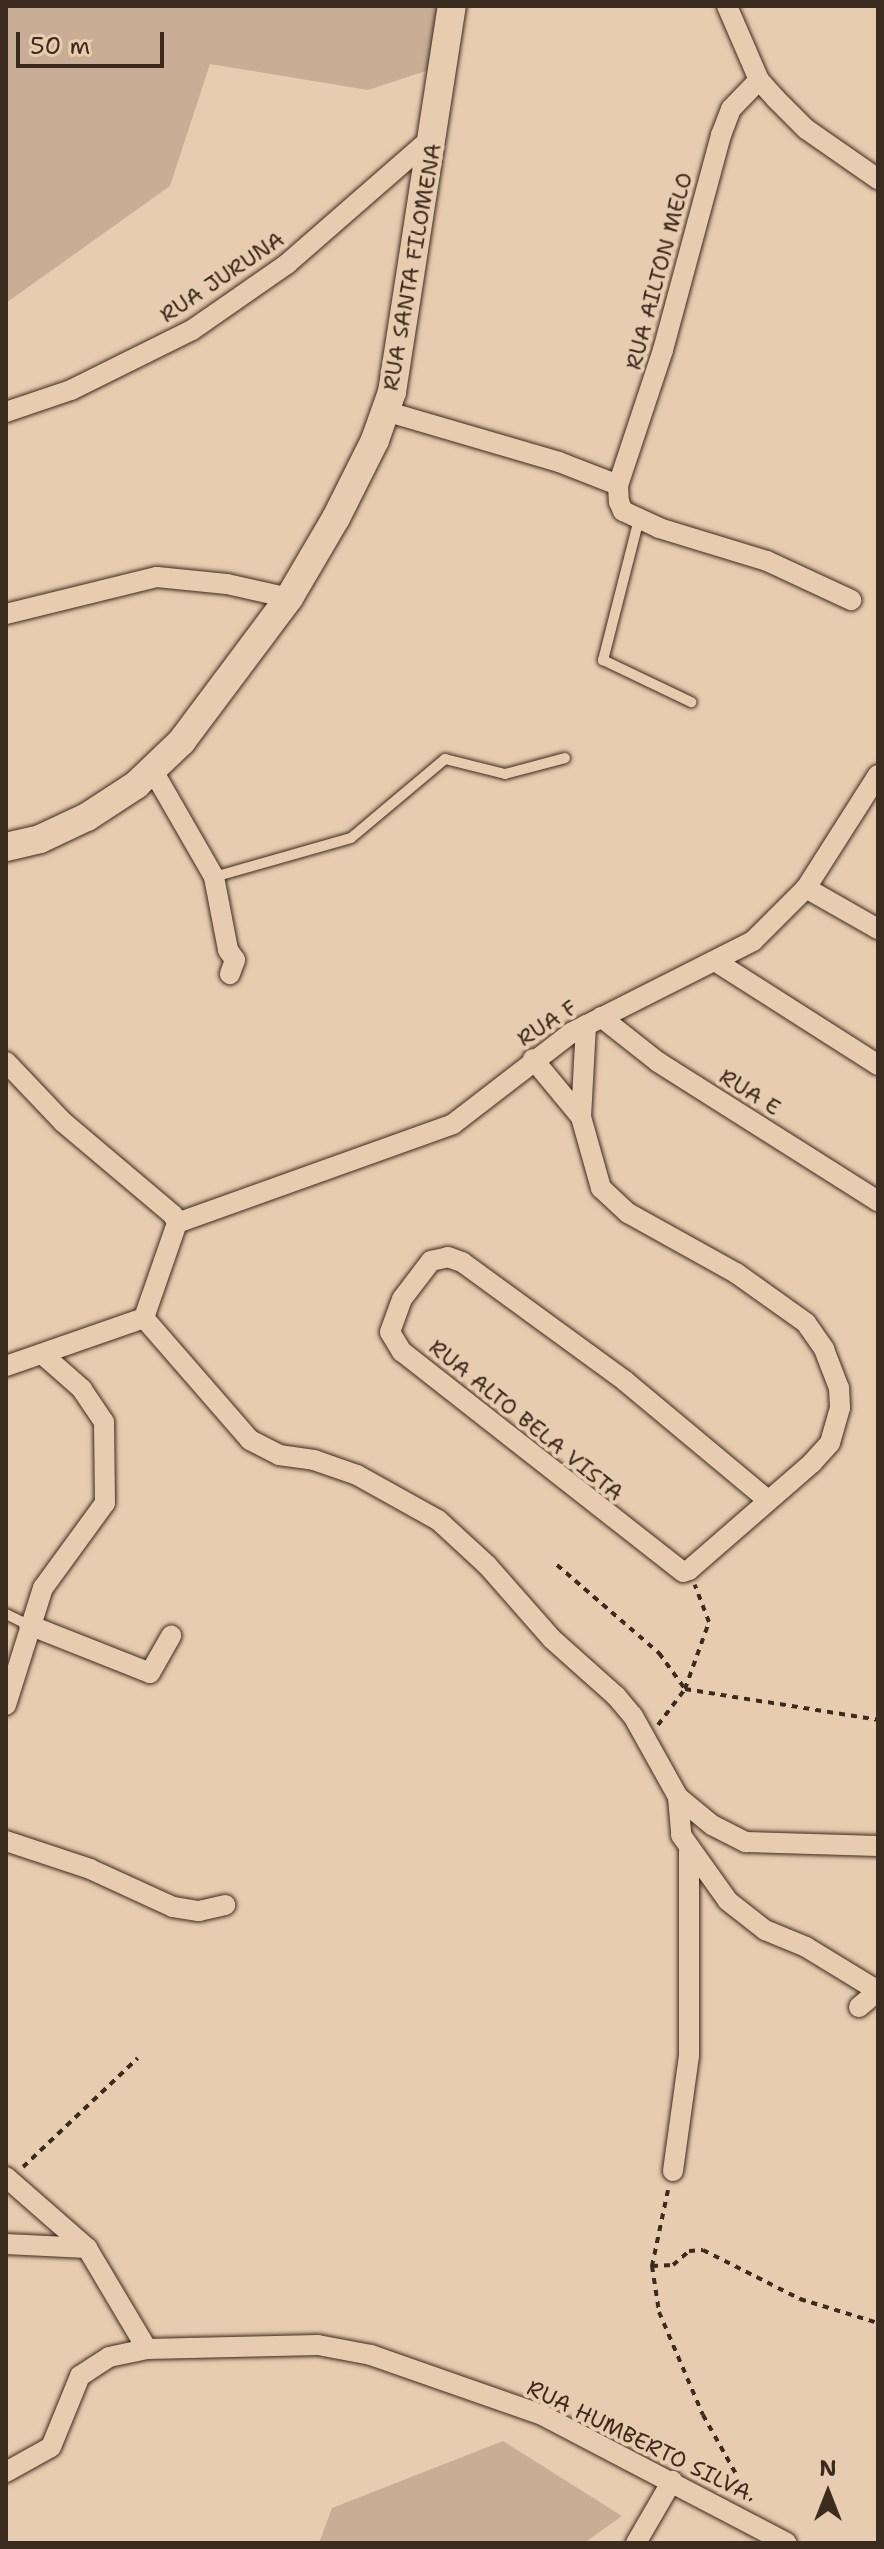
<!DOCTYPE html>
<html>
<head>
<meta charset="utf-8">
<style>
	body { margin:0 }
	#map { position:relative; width:884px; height:2549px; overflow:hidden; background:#e8ccaf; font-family:"Shantell Sans",sans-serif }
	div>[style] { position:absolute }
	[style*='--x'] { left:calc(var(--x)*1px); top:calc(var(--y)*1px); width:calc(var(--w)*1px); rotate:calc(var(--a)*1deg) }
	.green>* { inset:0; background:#c9ae95 }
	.path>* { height:4px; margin-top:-2px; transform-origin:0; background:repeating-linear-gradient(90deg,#3b2a1e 0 6px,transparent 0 12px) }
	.roads { filter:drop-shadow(0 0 2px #3b2a1e) drop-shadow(0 0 2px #3b2a1e) }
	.service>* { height:10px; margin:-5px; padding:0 5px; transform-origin:5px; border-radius:5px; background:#e8ccaf }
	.minor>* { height:20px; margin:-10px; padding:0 10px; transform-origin:10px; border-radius:10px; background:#e8ccaf }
	.secondary>* { height:28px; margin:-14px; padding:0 14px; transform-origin:14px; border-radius:14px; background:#e8ccaf }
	span { translate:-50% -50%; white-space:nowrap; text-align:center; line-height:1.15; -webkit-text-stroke:8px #e8ccaf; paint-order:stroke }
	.street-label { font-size:22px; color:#3b2a1e }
	.frame { position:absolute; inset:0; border:8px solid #3b2a1e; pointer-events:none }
	.north { position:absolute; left:788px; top:2453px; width:80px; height:80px; -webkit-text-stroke:6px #e8ccaf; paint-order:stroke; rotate:0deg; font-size:22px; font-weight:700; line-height:32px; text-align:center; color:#3b2a1e }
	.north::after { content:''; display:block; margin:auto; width:28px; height:36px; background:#3b2a1e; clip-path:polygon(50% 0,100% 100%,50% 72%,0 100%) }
	.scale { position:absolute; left:16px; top:32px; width:148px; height:36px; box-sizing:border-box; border:4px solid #3b2a1e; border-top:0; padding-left:10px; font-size:24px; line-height:28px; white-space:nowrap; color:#3b2a1e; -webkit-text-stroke:6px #e8ccaf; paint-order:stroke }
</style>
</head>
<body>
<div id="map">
	<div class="green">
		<div style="clip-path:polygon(6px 6px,461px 6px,453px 62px,368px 90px,210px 64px,170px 186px,6px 303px)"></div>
		<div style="clip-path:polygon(503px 2441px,622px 2516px,584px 2543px,319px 2543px,332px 2508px)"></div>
	</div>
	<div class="path">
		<div style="--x:557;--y:1565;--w:135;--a:40.8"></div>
		<div style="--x:659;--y:1653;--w:44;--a:54.2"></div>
		<div style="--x:685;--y:1689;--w:195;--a:9.1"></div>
		<div style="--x:658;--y:1725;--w:45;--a:-53.1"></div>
		<div style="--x:685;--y:1689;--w:71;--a:-70.3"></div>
		<div style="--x:709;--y:1622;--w:40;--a:-111"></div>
		<div style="--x:23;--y:2167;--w:158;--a:-43.5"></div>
		<div style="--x:668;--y:2190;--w:78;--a:101.9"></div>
		<div style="--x:652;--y:2266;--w:47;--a:81.3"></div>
		<div style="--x:659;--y:2312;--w:112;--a:66.9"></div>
		<div style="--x:703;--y:2415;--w:98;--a:60.8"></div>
		<div style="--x:652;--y:2266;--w:21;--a:-3"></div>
		<div style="--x:673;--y:2265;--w:21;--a:-41"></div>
		<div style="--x:689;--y:2251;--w:14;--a:-4"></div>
		<div style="--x:703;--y:2250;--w:109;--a:26.8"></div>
		<div style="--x:800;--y:2299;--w:82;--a:17.1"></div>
	</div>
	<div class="roads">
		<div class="service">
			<div style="--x:639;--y:519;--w:146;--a:104.3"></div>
			<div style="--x:603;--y:660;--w:98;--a:25.5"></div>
			<div style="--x:214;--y:877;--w:142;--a:-15.9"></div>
			<div style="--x:351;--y:838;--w:123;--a:-40"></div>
			<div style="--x:445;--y:759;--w:62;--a:14"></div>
			<div style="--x:505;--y:774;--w:62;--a:-14.9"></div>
			<div style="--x:6;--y:1614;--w:25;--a:26"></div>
		</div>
		<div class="minor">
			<div style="--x:727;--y:6;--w:81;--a:66.6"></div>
			<div style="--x:759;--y:80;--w:25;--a:48"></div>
			<div style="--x:776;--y:99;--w:42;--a:45"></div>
			<div style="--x:806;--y:129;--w:88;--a:34.8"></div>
			<div style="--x:759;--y:80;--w:40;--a:134"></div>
			<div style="--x:731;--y:109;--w:28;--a:111"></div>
			<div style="--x:721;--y:135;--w:223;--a:105.1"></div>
			<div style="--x:663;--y:350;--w:142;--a:108.4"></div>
			<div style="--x:618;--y:485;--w:17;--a:87"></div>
			<div style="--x:619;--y:502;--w:10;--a:66"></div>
			<div style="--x:623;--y:511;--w:40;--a:25"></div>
			<div style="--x:659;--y:528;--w:113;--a:17"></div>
			<div style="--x:767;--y:561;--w:93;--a:24.9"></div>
			<div style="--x:385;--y:411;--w:181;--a:16.3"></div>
			<div style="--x:559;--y:462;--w:63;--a:21.3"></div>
			<div style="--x:6;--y:412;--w:69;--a:-18.7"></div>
			<div style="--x:71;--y:390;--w:135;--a:-26.4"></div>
			<div style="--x:192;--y:330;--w:116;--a:-34.8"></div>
			<div style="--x:287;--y:264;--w:196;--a:-41.1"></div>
			<div style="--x:6;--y:614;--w:155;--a:-13.8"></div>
			<div style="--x:157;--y:577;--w:70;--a:5.7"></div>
			<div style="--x:227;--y:584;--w:64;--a:12.7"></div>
			<div style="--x:152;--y:769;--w:125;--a:60.1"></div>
			<div style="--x:214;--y:877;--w:74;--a:79.1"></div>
			<div style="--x:228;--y:950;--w:12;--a:55"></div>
			<div style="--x:235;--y:960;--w:15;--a:110"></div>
			<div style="--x:806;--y:888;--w:83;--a:29.7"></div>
			<div style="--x:715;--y:961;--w:193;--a:32.5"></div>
			<div style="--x:601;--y:1017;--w:73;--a:38.3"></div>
			<div style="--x:658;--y:1062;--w:260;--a:32.3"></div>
			<div style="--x:586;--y:1025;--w:92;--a:93.1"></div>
			<div style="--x:581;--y:1117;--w:74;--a:74.3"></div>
			<div style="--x:601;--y:1188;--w:37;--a:43"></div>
			<div style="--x:628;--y:1213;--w:124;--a:29.1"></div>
			<div style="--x:736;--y:1273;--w:86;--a:35.5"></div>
			<div style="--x:806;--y:1323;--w:32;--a:55"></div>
			<div style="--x:824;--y:1349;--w:42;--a:69"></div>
			<div style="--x:839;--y:1388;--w:20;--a:87"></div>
			<div style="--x:840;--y:1408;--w:36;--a:106"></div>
			<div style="--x:830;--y:1443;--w:27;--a:132"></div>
			<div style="--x:812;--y:1463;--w:163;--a:139"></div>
			<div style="--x:689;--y:1570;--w:6;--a:162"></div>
			<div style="--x:683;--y:1572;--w:357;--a:-141.9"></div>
			<div style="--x:402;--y:1352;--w:23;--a:-121"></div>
			<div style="--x:390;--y:1332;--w:35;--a:-70"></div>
			<div style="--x:402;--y:1299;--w:48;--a:-52.7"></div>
			<div style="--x:431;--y:1261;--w:17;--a:-13"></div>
			<div style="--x:448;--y:1257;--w:15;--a:20"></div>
			<div style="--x:462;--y:1262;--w:202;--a:36.1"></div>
			<div style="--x:625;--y:1381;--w:186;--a:39.8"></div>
			<div style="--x:533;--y:1059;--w:75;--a:50.4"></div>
			<div style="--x:6;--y:1062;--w:83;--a:46.5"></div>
			<div style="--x:63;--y:1122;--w:144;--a:40.2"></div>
			<div style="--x:173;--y:1215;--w:9;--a:63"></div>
			<div style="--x:177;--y:1223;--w:101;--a:109.2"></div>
			<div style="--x:144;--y:1318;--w:146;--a:160.8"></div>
			<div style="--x:177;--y:1223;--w:293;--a:-19.7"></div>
			<div style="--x:453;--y:1124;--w:149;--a:-37.6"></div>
			<div style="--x:571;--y:1033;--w:204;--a:-26.8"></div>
			<div style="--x:753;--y:941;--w:75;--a:-45"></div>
			<div style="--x:806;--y:888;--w:134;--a:-57.5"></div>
			<div style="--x:144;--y:1318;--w:162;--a:49"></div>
			<div style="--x:250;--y:1440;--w:33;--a:27"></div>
			<div style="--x:279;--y:1455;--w:35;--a:8"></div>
			<div style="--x:314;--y:1460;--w:46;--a:19.2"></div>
			<div style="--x:357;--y:1475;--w:93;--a:29.1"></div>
			<div style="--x:438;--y:1520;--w:67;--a:42.6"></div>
			<div style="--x:487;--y:1565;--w:98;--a:48.7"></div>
			<div style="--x:552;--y:1639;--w:86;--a:41.7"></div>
			<div style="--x:616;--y:1696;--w:26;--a:50"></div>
			<div style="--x:633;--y:1716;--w:93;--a:60.9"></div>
			<div style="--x:678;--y:1797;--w:44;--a:39.5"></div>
			<div style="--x:712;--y:1825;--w:38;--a:27"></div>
			<div style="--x:746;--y:1842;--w:132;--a:1.7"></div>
			<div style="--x:29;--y:1625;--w:130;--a:21.6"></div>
			<div style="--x:150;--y:1673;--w:43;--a:-60.4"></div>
			<div style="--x:6;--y:1705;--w:123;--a:-72.5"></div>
			<div style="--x:43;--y:1588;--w:105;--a:-53.9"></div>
			<div style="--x:105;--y:1503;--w:81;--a:-90.7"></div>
			<div style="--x:104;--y:1422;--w:40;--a:-124"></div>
			<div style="--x:82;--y:1389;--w:53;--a:-138.8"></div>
			<div style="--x:678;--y:1797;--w:38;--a:85"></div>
			<div style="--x:681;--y:1835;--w:81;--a:54.5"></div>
			<div style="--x:728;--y:1901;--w:47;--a:38.1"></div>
			<div style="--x:765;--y:1930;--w:44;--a:22.5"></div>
			<div style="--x:806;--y:1947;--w:84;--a:31.4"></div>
			<div style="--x:6;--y:1841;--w:89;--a:18.4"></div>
			<div style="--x:90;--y:1869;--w:91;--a:24.6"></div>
			<div style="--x:173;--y:1907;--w:26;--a:9"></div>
			<div style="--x:199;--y:1911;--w:27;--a:-13"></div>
			<div style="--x:859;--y:2007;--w:25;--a:-40"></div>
			<div style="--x:673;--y:2171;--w:116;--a:-82.1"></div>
			<div style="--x:689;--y:2056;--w:205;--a:-90"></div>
			<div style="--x:6;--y:2177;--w:108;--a:41.2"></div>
			<div style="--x:87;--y:2248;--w:117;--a:59.3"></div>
			<div style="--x:6;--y:2244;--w:81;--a:2.8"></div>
			<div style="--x:6;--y:2472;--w:51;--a:-29.1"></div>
			<div style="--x:51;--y:2447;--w:77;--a:-67.8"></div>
			<div style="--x:80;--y:2376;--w:35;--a:-33"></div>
			<div style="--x:109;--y:2357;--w:39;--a:-12"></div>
			<div style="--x:147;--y:2349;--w:171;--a:-1.3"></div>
			<div style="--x:318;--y:2345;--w:54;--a:10.7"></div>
			<div style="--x:371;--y:2355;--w:181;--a:19.3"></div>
			<div style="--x:542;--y:2415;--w:276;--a:27.6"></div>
			<div style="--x:636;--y:2543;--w:72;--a:-59.9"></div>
		</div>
		<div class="secondary">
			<div style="--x:6;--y:847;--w:35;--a:-13"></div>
			<div style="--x:40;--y:839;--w:52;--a:-25.1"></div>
			<div style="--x:87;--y:817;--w:59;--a:-33.1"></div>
			<div style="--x:136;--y:785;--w:64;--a:-43.7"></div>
			<div style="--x:182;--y:741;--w:179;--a:-53.2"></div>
			<div style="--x:289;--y:598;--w:93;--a:-59.6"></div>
			<div style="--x:336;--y:518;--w:87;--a:-63.4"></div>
			<div style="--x:375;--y:440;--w:51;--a:-70.5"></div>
			<div style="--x:392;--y:392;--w:391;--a:-81.2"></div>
		</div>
	</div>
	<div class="street-label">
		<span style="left:412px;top:267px;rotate:-80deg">RUA SANTA FILOMENA</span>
		<span style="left:659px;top:271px;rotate:-75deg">RUA AILTON MELO</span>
		<span style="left:222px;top:277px;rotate:-34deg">RUA JURUNA</span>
		<span style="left:547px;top:1023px;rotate:-33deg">RUA F</span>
		<span style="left:750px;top:1092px;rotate:32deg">RUA E</span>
		<span style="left:526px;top:1420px;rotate:39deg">RUA ALTO BELA VISTA</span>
		<span style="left:639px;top:2440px;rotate:26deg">RUA HUMBERTO SILVA</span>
	</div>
	<div class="frame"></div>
	<div class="north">N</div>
	<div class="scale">50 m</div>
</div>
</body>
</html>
